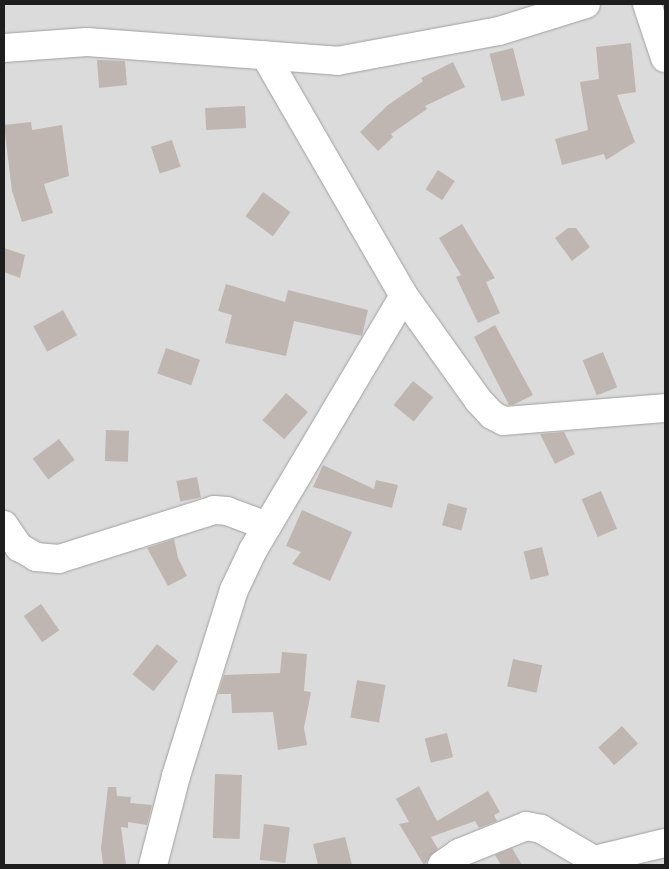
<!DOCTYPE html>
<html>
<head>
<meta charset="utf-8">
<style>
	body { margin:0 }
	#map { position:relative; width:669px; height:869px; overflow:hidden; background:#eeeae5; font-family:"Source Sans 3",sans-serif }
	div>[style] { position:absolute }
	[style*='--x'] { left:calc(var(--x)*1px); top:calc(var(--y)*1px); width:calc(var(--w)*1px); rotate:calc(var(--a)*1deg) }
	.residential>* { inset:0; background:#dcdbdb; transform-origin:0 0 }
	.building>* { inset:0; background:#bfb6b2; transform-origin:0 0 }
	.roads { filter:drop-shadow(0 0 1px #9f9f9f) drop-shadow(0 0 1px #9f9f9f) }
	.minor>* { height:28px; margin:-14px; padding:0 14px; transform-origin:14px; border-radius:14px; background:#fff }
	span { translate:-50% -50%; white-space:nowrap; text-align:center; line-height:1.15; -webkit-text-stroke:5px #fff; paint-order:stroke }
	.frame { position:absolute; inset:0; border:5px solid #1e1e1e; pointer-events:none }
</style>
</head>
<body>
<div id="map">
	<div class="residential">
		<div style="left:4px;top:4px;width:661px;height:861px"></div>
	</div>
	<div class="building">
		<div style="clip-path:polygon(631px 43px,636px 92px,617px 95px,635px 142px,606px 160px,604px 154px,562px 165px,555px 139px,588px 130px,580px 82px,599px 79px,596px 47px)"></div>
		<div style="left:513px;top:48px;width:49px;height:24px;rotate:76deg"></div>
		<div style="clip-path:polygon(97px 60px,125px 61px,127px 85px,99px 88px)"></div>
		<div style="clip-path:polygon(453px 62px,465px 87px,425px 106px,427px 109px,391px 134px,393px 137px,378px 151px,360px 132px,388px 105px,423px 81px,421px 78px)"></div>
		<div style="left:245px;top:106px;width:22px;height:40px;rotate:87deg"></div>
		<div style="clip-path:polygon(31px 122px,32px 130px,62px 125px,69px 176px,44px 184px,53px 213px,22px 222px,12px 191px,4px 125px)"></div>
		<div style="left:172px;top:140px;width:28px;height:22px;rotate:72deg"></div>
		<div style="left:438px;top:170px;width:20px;height:23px;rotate:33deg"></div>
		<div style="left:263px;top:192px;width:34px;height:30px;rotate:36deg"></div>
		<div style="clip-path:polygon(462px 224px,495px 278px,486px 282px,500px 313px,478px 323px,456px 277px,461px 275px,439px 238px)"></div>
		<div style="clip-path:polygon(568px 228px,576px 228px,590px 247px,572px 261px,555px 238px)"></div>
		<div style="clip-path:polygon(4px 248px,25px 255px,20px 278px,4px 272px)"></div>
		<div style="clip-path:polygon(226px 284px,285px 302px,288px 290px,368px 310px,362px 336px,294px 321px,286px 356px,225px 343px,232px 315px,218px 311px)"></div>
		<div style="left:63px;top:310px;width:29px;height:34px;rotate:61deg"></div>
		<div style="clip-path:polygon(495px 325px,533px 395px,513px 405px,509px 405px,474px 337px)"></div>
		<div style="left:166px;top:348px;width:36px;height:27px;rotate:19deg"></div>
		<div style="left:603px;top:352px;width:38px;height:22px;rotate:68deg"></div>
		<div style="left:413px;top:381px;width:26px;height:31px;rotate:39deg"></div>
		<div style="left:286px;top:393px;width:29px;height:36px;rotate:41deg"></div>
		<div style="left:106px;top:430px;width:23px;height:31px;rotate:2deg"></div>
		<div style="clip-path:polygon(564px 432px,575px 454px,555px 464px,540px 434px)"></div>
		<div style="left:59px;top:439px;width:26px;height:33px;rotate:53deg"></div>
		<div style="clip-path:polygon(323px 465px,374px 489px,376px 480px,398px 485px,392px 508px,313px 487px)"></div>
		<div style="left:197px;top:477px;width:21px;height:21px;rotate:79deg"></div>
		<div style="left:601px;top:491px;width:41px;height:21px;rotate:67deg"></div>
		<div style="left:448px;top:503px;width:20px;height:23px;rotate:15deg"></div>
		<div style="clip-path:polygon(302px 510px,352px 532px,330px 581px,292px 564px,301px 552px,286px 546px)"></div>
		<div style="clip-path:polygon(174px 539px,178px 558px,187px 576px,168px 586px,147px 548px)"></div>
		<div style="left:542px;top:547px;width:29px;height:19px;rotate:76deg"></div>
		<div style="left:41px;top:604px;width:32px;height:21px;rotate:55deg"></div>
		<div style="left:157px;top:644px;width:27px;height:39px;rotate:39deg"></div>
		<div style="clip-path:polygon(282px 652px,307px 654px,304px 691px,311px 692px,304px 728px,307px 745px,278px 750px,273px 712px,232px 713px,231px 694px,218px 694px,224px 675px,280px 673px)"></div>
		<div style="left:513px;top:659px;width:30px;height:28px;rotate:12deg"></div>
		<div style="left:357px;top:680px;width:29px;height:38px;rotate:10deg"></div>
		<div style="left:622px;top:726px;width:24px;height:32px;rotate:48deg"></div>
		<div style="left:447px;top:733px;width:25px;height:23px;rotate:76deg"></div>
		<div style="left:215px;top:774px;width:27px;height:64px;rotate:2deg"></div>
		<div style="clip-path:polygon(419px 786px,437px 821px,488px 791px,500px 812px,494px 815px,497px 821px,479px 828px,475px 821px,431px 837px,438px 849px,424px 865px,399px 824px,409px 822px,396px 799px)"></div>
		<div style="clip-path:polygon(108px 787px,116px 787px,117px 796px,131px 797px,130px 803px,152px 805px,147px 825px,128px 822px,128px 828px,121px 827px,126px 865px,103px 865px,101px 848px)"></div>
		<div style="left:264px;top:824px;width:26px;height:36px;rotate:7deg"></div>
		<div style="clip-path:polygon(345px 837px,352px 865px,318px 865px,313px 844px)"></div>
		<div style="clip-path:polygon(512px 848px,522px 865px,501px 865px,495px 855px)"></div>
	</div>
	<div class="roads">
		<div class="minor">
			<div style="--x:647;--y:4;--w:57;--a:71.6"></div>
			<div style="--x:4;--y:48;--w:83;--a:-4.1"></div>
			<div style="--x:87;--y:42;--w:251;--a:4.3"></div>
			<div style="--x:337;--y:61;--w:165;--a:-10.5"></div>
			<div style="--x:499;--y:31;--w:91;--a:-17.2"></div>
			<div style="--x:404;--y:296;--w:129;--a:54.5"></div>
			<div style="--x:479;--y:401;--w:19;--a:47"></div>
			<div style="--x:492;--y:415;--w:13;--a:27"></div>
			<div style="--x:504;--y:421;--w:162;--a:-4.6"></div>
			<div style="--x:4;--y:525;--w:27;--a:56"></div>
			<div style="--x:19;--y:547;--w:20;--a:30"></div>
			<div style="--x:36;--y:557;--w:23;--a:5"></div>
			<div style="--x:59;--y:559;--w:163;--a:-17.5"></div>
			<div style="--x:214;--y:510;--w:13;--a:4"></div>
			<div style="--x:227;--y:511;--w:43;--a:20.6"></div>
			<div style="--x:153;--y:865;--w:92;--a:-75.5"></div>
			<div style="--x:176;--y:776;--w:195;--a:-72.7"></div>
			<div style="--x:234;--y:590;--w:44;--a:-64.6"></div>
			<div style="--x:253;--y:550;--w:295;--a:-59.3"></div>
			<div style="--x:404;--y:296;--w:278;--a:-120"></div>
			<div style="--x:442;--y:865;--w:21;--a:-35"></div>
			<div style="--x:459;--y:853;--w:72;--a:-21.9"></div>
			<div style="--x:526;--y:826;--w:15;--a:11"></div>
			<div style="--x:541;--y:829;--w:61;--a:30.3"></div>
			<div style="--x:594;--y:860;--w:73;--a:-13.5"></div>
		</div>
	</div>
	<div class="frame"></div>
</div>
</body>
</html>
